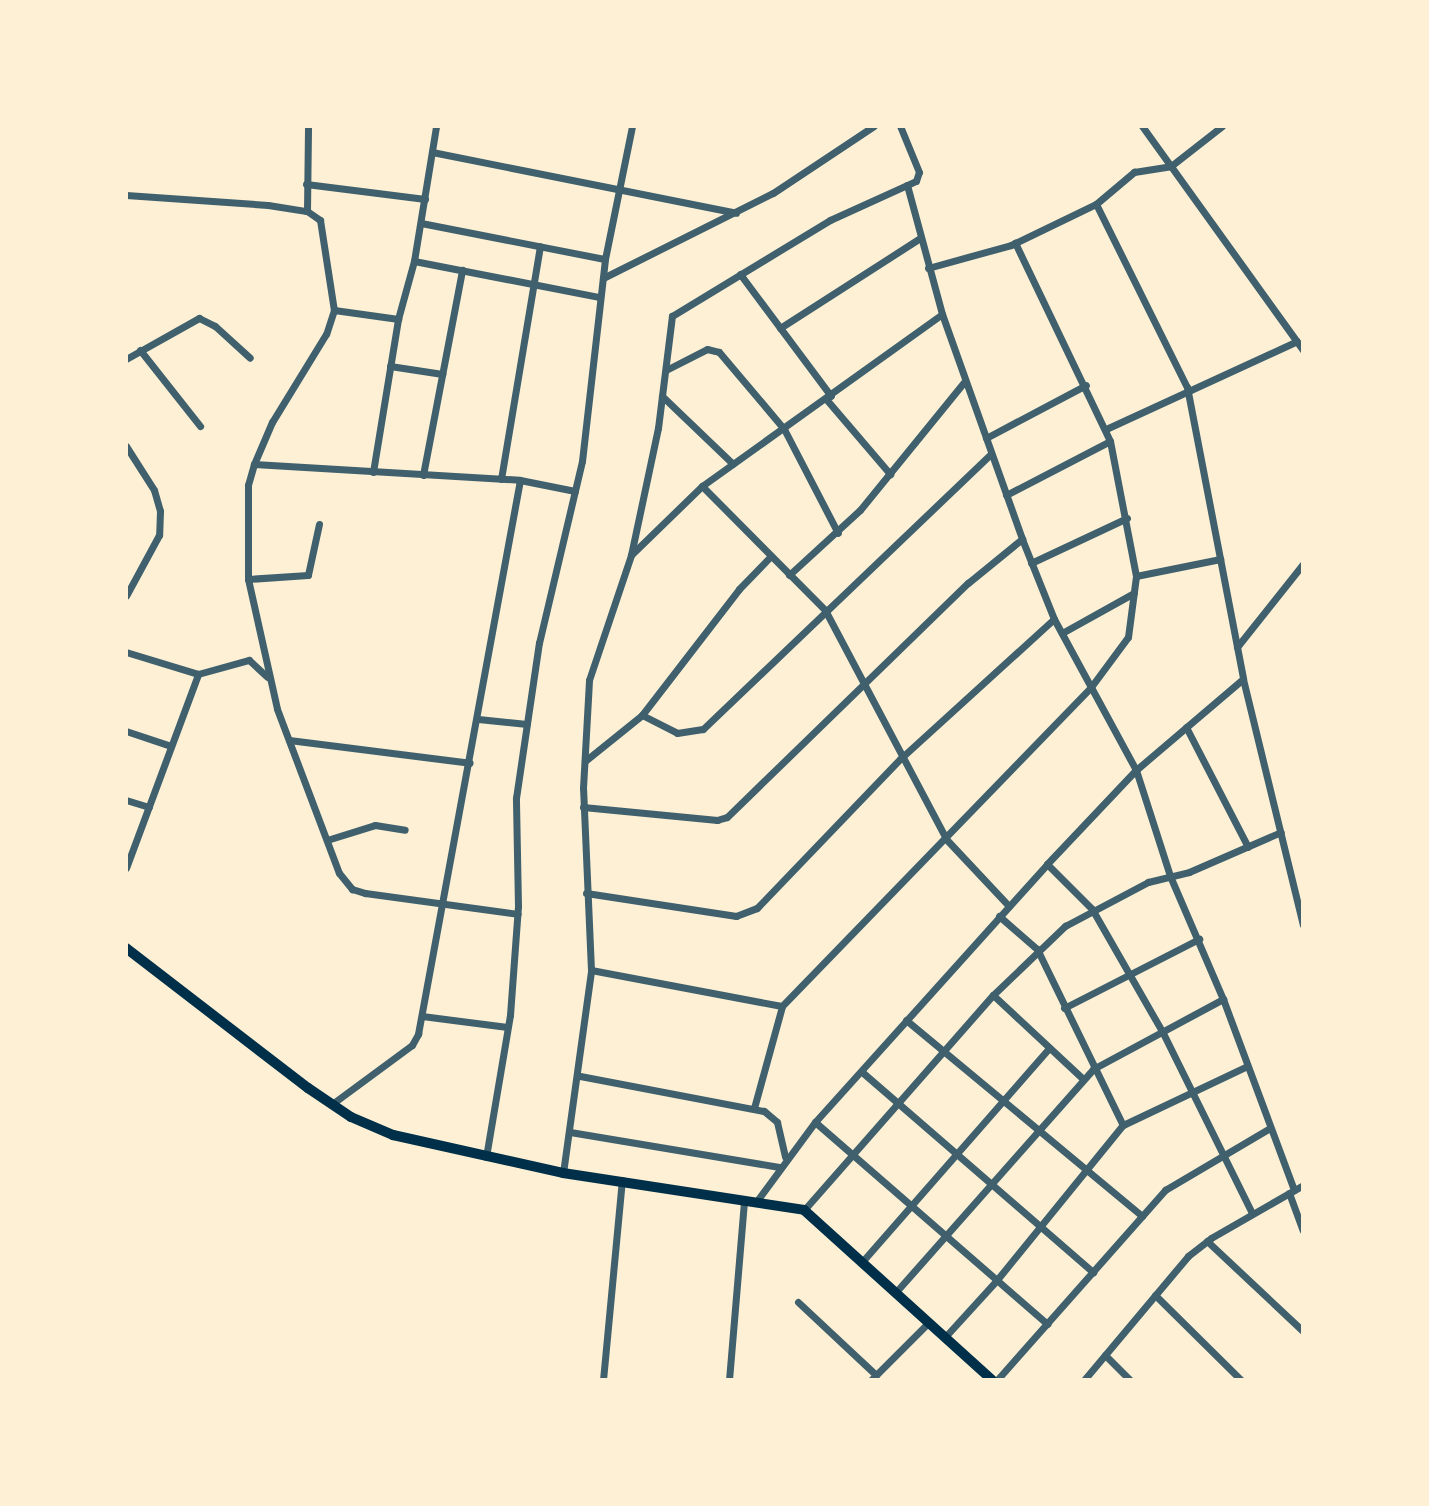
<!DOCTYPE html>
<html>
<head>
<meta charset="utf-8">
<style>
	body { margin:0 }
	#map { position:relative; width:1429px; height:1506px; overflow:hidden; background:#fdf0d5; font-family:Inter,sans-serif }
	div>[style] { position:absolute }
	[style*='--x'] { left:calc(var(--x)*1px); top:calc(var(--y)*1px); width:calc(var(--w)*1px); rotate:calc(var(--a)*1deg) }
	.minor>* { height:7px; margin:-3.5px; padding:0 3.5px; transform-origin:3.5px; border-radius:3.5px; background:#3f606c }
	.secondary>* { height:10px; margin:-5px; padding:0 5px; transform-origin:5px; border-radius:5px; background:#003049 }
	span { translate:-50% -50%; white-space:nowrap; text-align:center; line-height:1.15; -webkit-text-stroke:6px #fdf0d5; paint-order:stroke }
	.frame { position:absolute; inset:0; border:128px solid #fdf0d5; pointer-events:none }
</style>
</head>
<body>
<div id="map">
	<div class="minor">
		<div style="--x:1142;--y:126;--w:276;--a:54.3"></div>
		<div style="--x:432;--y:152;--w:310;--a:11.3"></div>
		<div style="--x:306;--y:184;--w:120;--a:7.2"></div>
		<div style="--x:907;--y:185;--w:134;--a:74.8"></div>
		<div style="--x:942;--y:314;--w:239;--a:70.4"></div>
		<div style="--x:1022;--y:539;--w:86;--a:68.2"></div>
		<div style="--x:1054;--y:619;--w:172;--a:61.5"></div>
		<div style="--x:1136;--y:770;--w:111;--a:72.2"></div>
		<div style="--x:1170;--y:876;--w:134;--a:66.7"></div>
		<div style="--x:1223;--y:999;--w:204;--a:69.6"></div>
		<div style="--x:126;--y:195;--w:142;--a:4"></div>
		<div style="--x:268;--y:205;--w:39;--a:9"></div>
		<div style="--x:307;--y:211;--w:16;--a:35"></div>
		<div style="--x:320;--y:220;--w:91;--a:81.2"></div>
		<div style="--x:334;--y:310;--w:25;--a:108"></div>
		<div style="--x:326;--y:334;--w:103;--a:121.5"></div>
		<div style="--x:272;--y:422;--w:46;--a:113.2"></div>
		<div style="--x:254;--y:464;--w:22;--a:106"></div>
		<div style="--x:248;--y:485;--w:94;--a:90"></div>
		<div style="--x:1096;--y:204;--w:204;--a:63.6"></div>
		<div style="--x:1187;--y:387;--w:297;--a:79.1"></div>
		<div style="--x:1243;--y:679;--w:253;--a:76.3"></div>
		<div style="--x:307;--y:211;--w:85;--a:-89.3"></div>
		<div style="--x:421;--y:223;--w:187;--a:11.1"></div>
		<div style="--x:414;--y:261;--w:189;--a:11"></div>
		<div style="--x:928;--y:268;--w:86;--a:-15.5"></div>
		<div style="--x:1011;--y:245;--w:94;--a:-25.8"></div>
		<div style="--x:1096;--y:204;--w:50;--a:-40.1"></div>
		<div style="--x:1134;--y:172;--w:37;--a:-9"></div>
		<div style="--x:1171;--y:166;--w:65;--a:-38.1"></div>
		<div style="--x:740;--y:274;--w:152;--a:53.3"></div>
		<div style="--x:603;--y:278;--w:190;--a:-26.6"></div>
		<div style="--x:773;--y:193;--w:121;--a:-33.6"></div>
		<div style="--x:334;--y:310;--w:65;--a:8"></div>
		<div style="--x:398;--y:319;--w:60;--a:-74.6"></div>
		<div style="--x:414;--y:261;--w:137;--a:-80.7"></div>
		<div style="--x:780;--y:328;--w:166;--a:-32.7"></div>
		<div style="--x:140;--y:350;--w:97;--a:51.7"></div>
		<div style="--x:126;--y:359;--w:84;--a:-29.3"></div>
		<div style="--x:199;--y:318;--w:18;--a:27"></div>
		<div style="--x:215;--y:326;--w:47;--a:42.4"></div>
		<div style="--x:390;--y:366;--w:53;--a:8.7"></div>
		<div style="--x:666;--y:370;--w:46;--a:-27.1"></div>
		<div style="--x:707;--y:349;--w:12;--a:14"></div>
		<div style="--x:719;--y:352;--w:101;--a:49.8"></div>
		<div style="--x:784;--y:429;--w:117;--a:62.6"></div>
		<div style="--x:662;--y:396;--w:98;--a:43.8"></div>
		<div style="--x:826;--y:399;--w:99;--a:49.5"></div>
		<div style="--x:1106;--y:429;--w:210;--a:-24.7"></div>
		<div style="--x:986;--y:438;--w:113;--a:-27.9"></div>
		<div style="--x:126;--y:446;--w:52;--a:57.5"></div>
		<div style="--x:154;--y:490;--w:22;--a:74"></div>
		<div style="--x:160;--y:511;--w:24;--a:92"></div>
		<div style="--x:159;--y:535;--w:69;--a:118.4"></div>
		<div style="--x:254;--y:464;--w:266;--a:3.4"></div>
		<div style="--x:520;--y:480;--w:56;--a:11.3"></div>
		<div style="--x:373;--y:472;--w:155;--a:-80.7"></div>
		<div style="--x:423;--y:475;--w:209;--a:-79.2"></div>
		<div style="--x:501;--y:479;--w:236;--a:-80.5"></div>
		<div style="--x:702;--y:486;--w:175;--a:45.2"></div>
		<div style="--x:825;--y:610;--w:259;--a:62.1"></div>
		<div style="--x:946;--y:839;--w:92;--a:46.8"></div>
		<div style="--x:1006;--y:495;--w:117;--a:-27.4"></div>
		<div style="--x:319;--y:524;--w:52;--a:102.2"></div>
		<div style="--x:308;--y:575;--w:60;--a:176.2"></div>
		<div style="--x:248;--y:579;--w:133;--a:77.4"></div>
		<div style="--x:277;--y:709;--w:175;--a:69.3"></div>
		<div style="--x:339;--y:873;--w:21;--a:51"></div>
		<div style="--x:352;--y:889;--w:14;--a:17"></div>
		<div style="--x:365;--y:893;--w:154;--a:7.8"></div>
		<div style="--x:631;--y:555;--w:99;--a:-44.2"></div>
		<div style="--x:702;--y:486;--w:295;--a:-35.6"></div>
		<div style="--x:1031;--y:563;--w:106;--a:-25.1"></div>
		<div style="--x:789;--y:575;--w:96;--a:-42.5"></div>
		<div style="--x:860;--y:510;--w:166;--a:-50.9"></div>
		<div style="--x:1136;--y:576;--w:86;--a:-11.4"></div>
		<div style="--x:1062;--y:633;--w:82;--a:-29.1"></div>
		<div style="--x:1237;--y:647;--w:106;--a:-51.5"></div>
		<div style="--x:126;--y:652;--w:75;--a:17"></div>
		<div style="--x:198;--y:674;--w:53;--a:-15.4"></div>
		<div style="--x:249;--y:660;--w:25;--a:43"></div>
		<div style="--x:642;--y:715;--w:39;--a:27"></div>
		<div style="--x:677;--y:733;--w:26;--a:-9"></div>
		<div style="--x:703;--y:729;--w:398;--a:-43.7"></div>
		<div style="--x:478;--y:719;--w:49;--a:5.8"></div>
		<div style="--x:1186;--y:727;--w:135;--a:62.7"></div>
		<div style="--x:126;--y:731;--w:47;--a:18.4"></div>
		<div style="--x:289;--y:740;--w:182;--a:7.2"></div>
		<div style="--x:585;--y:761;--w:73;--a:-38.9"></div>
		<div style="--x:642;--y:715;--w:159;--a:-52.4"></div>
		<div style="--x:739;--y:589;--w:45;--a:-45.9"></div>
		<div style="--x:126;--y:800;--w:24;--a:17"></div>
		<div style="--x:583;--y:807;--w:135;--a:5.5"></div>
		<div style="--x:717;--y:820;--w:10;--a:-17"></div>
		<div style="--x:727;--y:817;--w:336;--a:-44.2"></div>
		<div style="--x:968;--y:583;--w:70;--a:-39.2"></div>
		<div style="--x:327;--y:840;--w:50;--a:-17.4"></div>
		<div style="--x:375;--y:825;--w:30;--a:9"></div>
		<div style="--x:1047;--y:864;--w:64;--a:45"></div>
		<div style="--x:1092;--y:909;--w:141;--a:60.2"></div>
		<div style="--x:1162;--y:1031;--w:203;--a:63.7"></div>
		<div style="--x:126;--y:868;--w:207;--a:-69.6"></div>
		<div style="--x:586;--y:893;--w:152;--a:8.7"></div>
		<div style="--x:736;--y:916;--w:22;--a:-21"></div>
		<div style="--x:757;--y:908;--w:207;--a:-46.2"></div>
		<div style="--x:900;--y:759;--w:208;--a:-42.3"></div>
		<div style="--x:999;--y:916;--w:50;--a:41"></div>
		<div style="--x:1037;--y:949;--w:196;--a:64"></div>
		<div style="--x:591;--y:970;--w:194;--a:10.7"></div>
		<div style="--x:993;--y:995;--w:123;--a:43"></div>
		<div style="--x:1064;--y:1008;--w:152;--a:-27.1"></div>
		<div style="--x:422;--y:1016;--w:86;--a:7.4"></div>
		<div style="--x:906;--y:1020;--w:307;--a:39.7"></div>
		<div style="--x:862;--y:1072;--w:306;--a:40.9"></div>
		<div style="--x:580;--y:1076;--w:187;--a:10.8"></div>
		<div style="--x:764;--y:1111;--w:17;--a:40"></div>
		<div style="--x:777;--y:1122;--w:36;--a:77"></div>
		<div style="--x:332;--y:1104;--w:99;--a:-36.4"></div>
		<div style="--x:412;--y:1045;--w:13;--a:-61"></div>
		<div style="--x:418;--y:1034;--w:563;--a:-79.57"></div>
		<div style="--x:754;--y:1108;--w:106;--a:-74.6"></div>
		<div style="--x:782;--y:1006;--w:444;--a:-45.9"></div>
		<div style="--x:1091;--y:687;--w:62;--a:-53.5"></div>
		<div style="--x:1128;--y:637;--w:62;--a:-82.5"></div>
		<div style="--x:1136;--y:576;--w:137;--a:-100.9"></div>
		<div style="--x:1110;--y:441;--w:220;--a:-115.6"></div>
		<div style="--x:815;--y:1122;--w:308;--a:41"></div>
		<div style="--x:570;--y:1132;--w:212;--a:9.5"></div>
		<div style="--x:486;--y:1157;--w:144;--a:-80.4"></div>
		<div style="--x:510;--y:1015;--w:109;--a:-85.8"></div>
		<div style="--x:518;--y:906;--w:108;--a:-91.1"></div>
		<div style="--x:516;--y:798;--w:157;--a:-81.6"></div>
		<div style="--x:539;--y:643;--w:187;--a:-76.7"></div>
		<div style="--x:582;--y:461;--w:203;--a:-83.5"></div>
		<div style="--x:605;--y:259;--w:136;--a:-78.5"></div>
		<div style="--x:563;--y:1173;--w:205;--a:-82.1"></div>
		<div style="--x:591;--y:970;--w:182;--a:-92.5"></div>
		<div style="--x:583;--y:788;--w:108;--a:-86.8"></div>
		<div style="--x:589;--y:680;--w:132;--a:-71.4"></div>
		<div style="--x:631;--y:555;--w:130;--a:-78"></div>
		<div style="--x:658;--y:428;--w:113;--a:-82.9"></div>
		<div style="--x:672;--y:316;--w:185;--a:-31.3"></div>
		<div style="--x:830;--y:220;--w:94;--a:-24.4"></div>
		<div style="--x:916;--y:181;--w:9;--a:-72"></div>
		<div style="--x:919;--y:172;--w:50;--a:-112.4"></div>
		<div style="--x:1289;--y:1193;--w:40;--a:69.8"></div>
		<div style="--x:756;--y:1202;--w:99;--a:-53.6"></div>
		<div style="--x:815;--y:1122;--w:347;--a:-48"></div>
		<div style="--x:1047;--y:864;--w:129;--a:-46.6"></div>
		<div style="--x:1136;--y:770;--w:140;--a:-40.4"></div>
		<div style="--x:804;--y:1210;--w:286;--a:-48.7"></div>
		<div style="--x:993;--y:995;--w:100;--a:-43.8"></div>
		<div style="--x:1065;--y:926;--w:94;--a:-27.9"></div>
		<div style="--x:1148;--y:882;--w:42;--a:-13.7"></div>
		<div style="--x:1189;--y:872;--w:100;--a:-23.5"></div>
		<div style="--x:1207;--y:1241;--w:132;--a:43.2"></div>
		<div style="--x:861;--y:1263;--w:286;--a:-48.8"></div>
		<div style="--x:895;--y:1293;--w:299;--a:-48.5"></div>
		<div style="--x:1093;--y:1069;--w:148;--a:-28.3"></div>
		<div style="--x:1155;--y:1295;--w:121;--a:44.7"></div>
		<div style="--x:798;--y:1302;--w:107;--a:43.1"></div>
		<div style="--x:945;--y:1337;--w:76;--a:-47.7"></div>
		<div style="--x:996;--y:1281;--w:201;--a:-50.9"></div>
		<div style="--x:1123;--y:1125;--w:135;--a:-25.4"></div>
		<div style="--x:1105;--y:1355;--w:35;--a:45"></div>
		<div style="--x:603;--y:1380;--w:201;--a:-84.6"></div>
		<div style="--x:729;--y:1380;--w:180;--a:-85.2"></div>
		<div style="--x:871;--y:1380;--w:81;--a:-45"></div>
		<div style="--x:997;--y:1380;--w:254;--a:-48.5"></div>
		<div style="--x:1165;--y:1190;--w:120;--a:-30.6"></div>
		<div style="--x:1084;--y:1380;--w:162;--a:-50"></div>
		<div style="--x:1188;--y:1256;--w:29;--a:-38"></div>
		<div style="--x:1211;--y:1238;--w:106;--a:-29.9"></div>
	</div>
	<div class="secondary">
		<div style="--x:126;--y:948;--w:230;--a:37.6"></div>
		<div style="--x:308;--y:1088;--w:52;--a:34"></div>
		<div style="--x:351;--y:1117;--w:46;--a:23.2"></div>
		<div style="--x:393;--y:1135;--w:174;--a:12.6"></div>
		<div style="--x:563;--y:1173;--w:244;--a:8.7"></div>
		<div style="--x:804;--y:1210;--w:253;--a:42.1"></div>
	</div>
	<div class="frame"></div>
</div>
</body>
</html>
